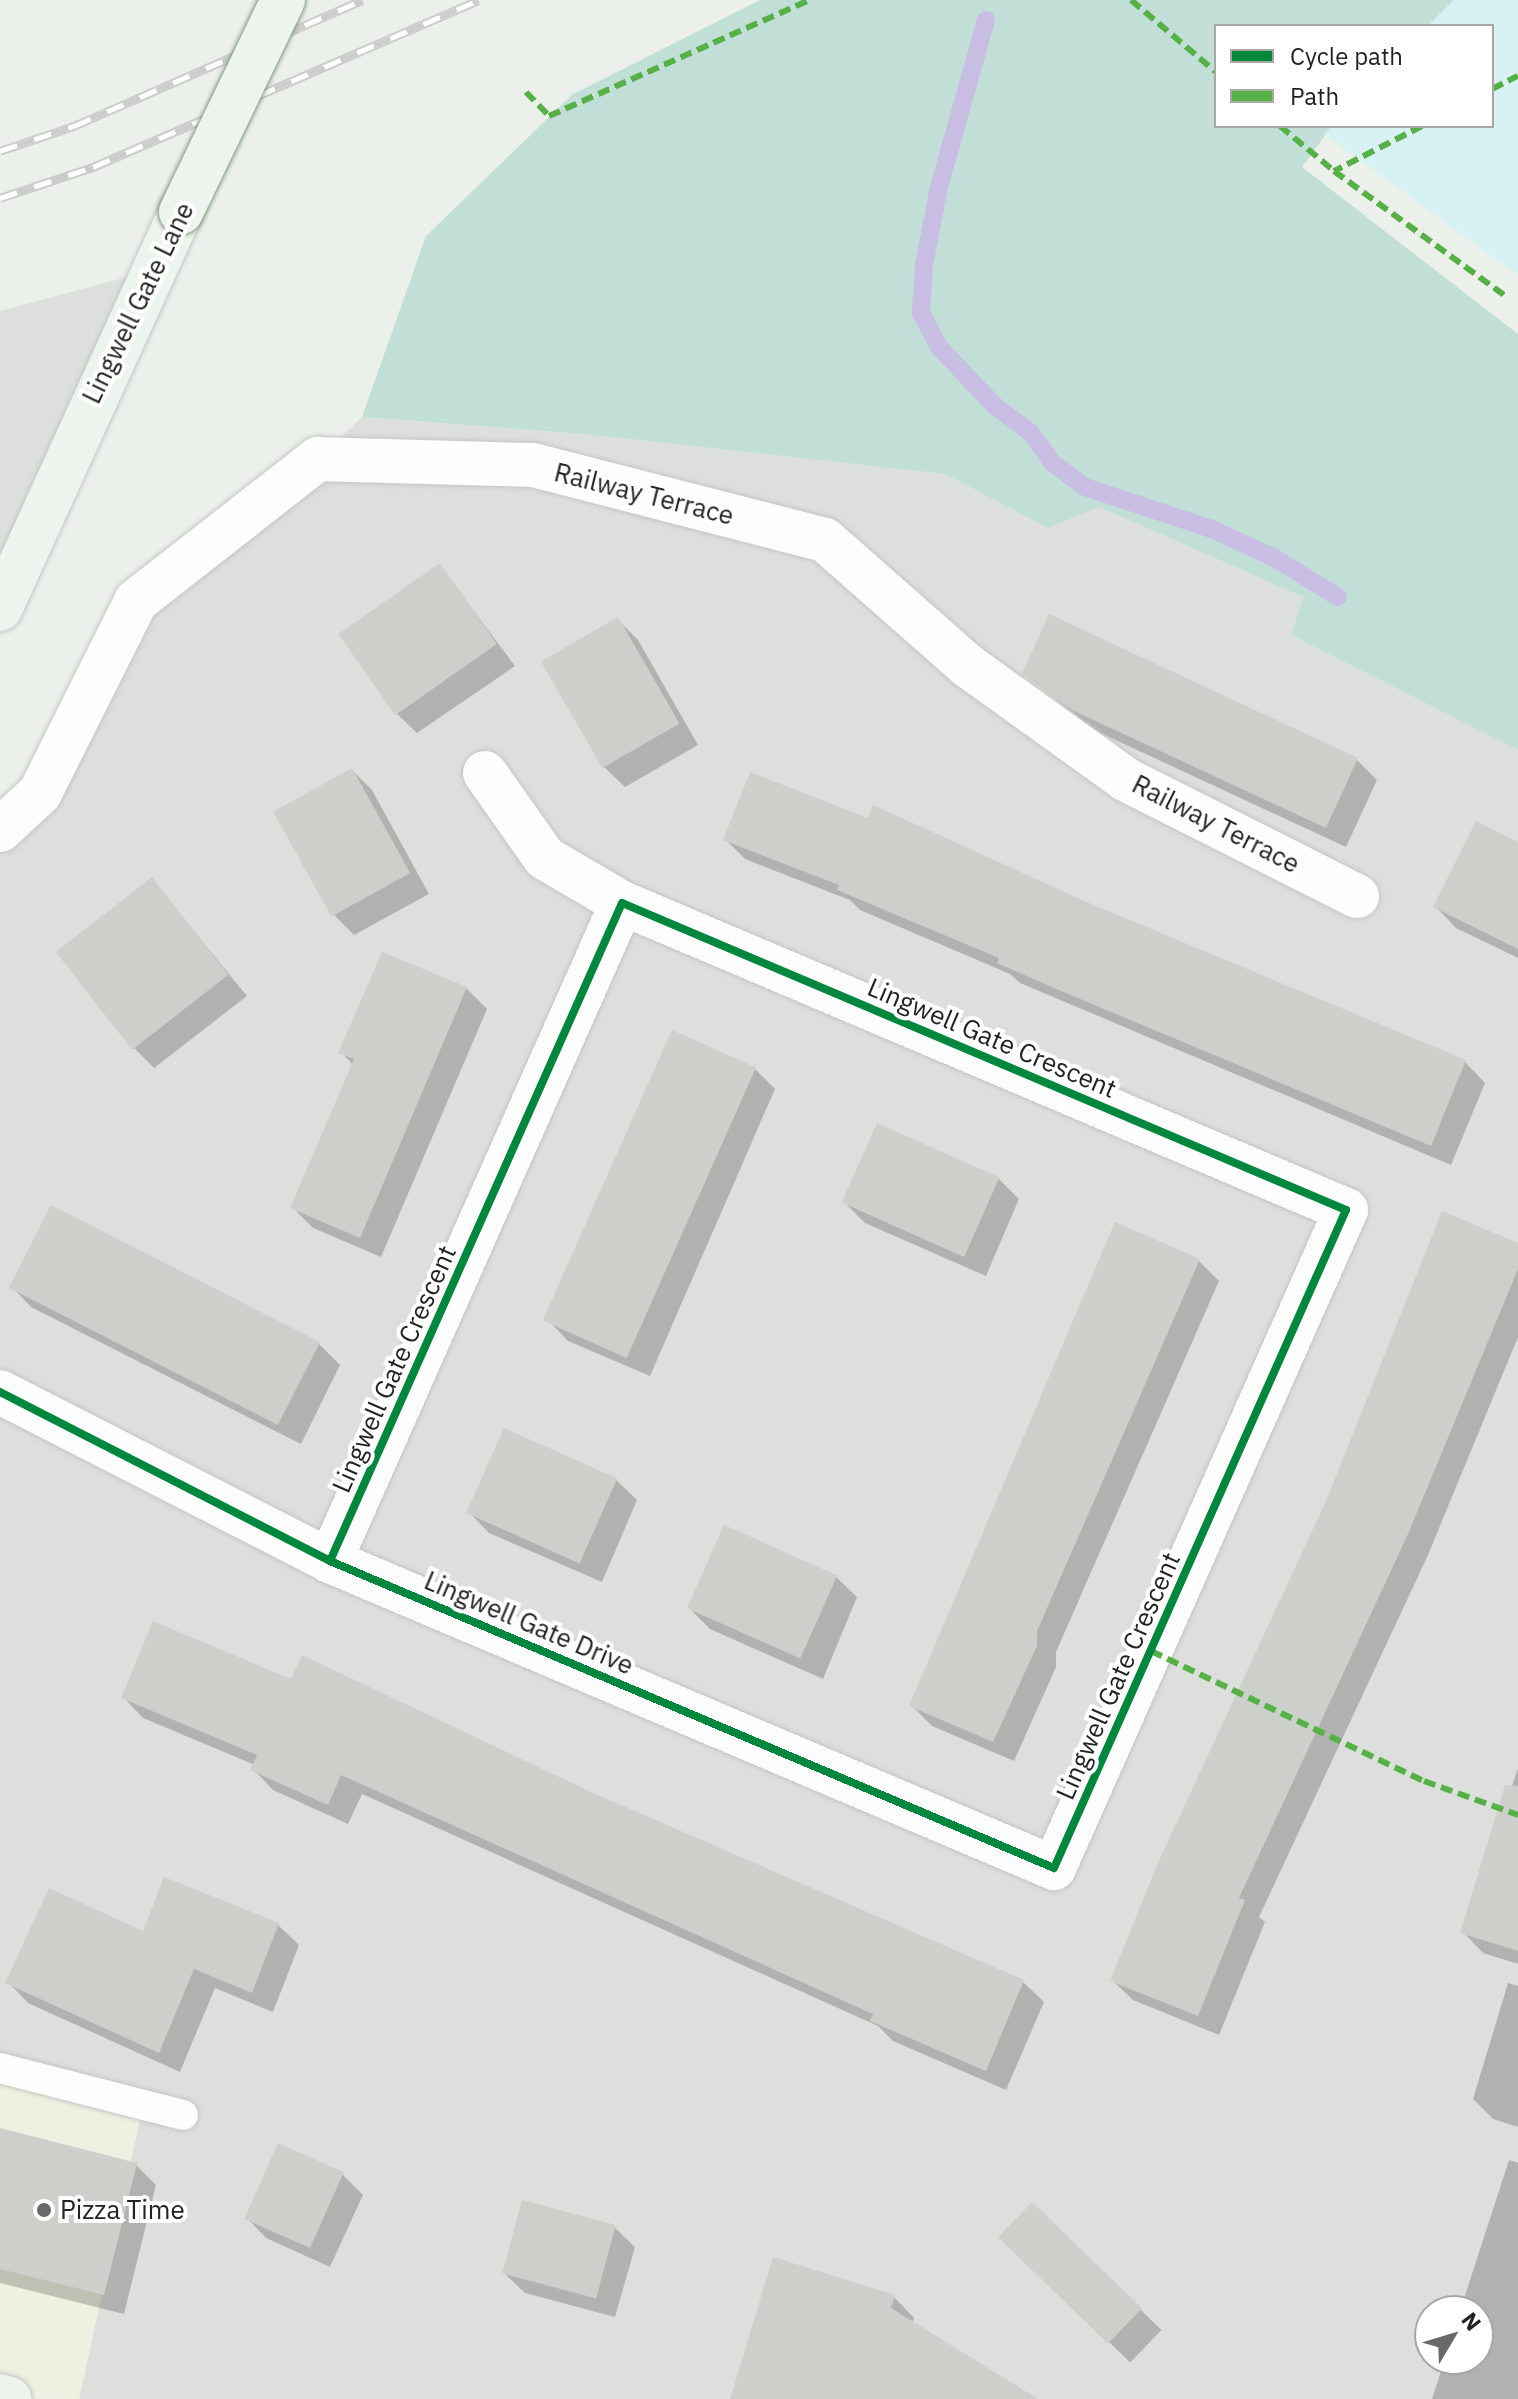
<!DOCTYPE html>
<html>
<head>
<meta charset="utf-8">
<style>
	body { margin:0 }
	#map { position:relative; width:1518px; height:2399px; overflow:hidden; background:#ecf0eb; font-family:"IBM Plex Sans",sans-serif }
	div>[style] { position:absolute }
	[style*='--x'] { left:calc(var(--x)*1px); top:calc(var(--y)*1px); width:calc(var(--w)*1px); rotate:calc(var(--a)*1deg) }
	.residential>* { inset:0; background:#dddfdc }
	.commercial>* { inset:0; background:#eef1e1 }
	.forest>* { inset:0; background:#c1dfd6 }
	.park>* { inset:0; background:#d8f2f3 }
	.shadow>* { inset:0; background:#0003; transform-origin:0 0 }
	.stream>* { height:18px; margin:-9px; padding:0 9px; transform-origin:9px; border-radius:9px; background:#c8bee3 }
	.building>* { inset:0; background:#cccfca; transform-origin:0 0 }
	.roads { filter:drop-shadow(0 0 2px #c4c6c3) drop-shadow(0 0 2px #c4c6c3) }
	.lane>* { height:30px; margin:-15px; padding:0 15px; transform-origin:15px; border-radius:15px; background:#fcfdfc }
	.street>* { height:44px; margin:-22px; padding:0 22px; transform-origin:22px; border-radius:22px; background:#fcfdfc }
	.secondary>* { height:44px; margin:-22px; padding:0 22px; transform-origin:22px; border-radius:22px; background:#edf4ee }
	.rail>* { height:9px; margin-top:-4.5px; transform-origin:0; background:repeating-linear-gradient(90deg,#fff 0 18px,#ccc 0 36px); box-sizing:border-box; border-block:2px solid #ccc }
	.bridges { filter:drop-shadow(0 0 2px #829b86) drop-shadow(0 0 2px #829b86) }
	.secondary-bridge>* { height:44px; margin:-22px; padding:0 22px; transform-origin:22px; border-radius:22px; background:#edf4ee }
	.quiet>* { height:6px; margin-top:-3px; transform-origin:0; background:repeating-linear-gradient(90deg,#55b145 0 12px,transparent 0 18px) }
	.cycleway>* { height:8px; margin:-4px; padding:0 4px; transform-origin:4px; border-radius:4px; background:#00873e }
	.dots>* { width:22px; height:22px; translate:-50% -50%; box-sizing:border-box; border:4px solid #fff; border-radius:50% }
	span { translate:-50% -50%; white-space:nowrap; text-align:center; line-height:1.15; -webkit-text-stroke:8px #fff; paint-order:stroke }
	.street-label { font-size:26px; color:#222 }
	.poi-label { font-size:26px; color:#222 }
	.left { translate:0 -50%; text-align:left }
	.legend { position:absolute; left:1214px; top:24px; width:280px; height:104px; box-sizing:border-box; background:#fff; border:2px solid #a7a7a7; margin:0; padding:10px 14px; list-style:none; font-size:24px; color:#222 }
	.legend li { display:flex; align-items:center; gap:16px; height:40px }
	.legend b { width:40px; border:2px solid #a7a7a7 }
	.north { position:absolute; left:1414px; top:2295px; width:80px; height:80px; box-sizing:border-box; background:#fff; border:2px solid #a7a7a7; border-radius:50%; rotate:52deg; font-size:22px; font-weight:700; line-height:32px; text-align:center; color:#222 }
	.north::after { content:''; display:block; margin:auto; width:28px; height:36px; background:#696a68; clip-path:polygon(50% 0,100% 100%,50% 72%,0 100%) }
</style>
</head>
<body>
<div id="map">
	<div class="residential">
		<div style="clip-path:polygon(153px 270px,0 609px,0 311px)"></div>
		<div style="clip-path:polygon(evenodd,362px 417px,585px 434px,945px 474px,1048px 528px,1099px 507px,1303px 597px,1291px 635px,1518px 750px,1518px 2399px,79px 2399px,143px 2105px,0 2068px,0 830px,136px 601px,318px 459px,362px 417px,1430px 2311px,1478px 2311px,1478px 2359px,1430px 2359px,1430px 2311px)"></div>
	</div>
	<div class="commercial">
		<div style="clip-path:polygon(0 2068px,143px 2105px,79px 2399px,0 2396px)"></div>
	</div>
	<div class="forest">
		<div style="clip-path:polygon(760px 0,1454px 0,1428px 26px,1216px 26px,1216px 126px,1332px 126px,1302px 167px,1518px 334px,1518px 750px,1291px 635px,1303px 597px,1099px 507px,1048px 528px,945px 474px,585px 434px,362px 417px,426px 236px,573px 94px)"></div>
	</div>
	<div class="park">
		<div style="clip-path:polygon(1454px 0,1518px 0,1518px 276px,1324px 134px,1332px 126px,1492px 126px,1492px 26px,1428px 26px)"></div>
	</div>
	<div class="shadow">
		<div style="clip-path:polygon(439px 565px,515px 666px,417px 733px,396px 713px)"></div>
		<div style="clip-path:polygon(618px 620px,638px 640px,698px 745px,625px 787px,604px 767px)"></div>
		<div style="clip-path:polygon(1024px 673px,1357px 760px,1377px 780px,1346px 847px,1094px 730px)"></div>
		<div style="clip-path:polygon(352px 770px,372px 790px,429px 894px,354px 935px,334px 915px)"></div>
		<div style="clip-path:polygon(725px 839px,1088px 905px,1465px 1062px,1485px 1083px,1451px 1165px,1020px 983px,1010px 974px,860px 910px,850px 900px,745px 859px)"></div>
		<div style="clip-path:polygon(1518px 844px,1518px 958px,1456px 928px,1436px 907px)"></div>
		<div style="clip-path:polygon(152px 880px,247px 996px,154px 1068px,134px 1048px)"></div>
		<div style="clip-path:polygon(466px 988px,487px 1009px,381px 1257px,313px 1228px,292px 1207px,353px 1065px,341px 1052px)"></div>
		<div style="clip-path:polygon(755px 1069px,775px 1089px,650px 1376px,568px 1341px,548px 1320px)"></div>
		<div style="clip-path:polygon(999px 1179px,1019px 1199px,986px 1276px,865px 1223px,845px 1203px)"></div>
		<div style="clip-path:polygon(1518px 1245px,1518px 1337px,1428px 1555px,1259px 1917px,1265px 1922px,1219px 2035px,1133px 2000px,1112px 1980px)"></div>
		<div style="clip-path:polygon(1199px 1261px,1219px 1281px,1056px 1652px,1056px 1667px,1014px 1761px,932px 1726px,911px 1705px)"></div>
		<div style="clip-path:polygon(11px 1286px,319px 1344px,340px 1365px,301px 1444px,31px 1307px)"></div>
		<div style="clip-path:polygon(505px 1431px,616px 1480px,637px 1500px,602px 1582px,489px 1533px,469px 1512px)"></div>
		<div style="clip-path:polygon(725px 1528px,836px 1577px,857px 1597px,823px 1679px,710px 1629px,690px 1609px)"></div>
		<div style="clip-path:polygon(292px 1682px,590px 1794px,1023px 1982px,1044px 2002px,1006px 2090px,893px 2041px,878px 2026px,362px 1794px,348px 1824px,273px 1790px,253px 1769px,255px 1765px,143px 1718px,123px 1697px)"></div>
		<div style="clip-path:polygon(1518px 1768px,1518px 1964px,1483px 1953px,1463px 1932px)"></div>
		<div style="clip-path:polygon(278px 1925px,299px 1945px,273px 2012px,215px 1988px,180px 2072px,28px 2003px,8px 1982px,144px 1934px)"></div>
		<div style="clip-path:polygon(1508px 1983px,1518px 1986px,1518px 2127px,1493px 2119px,1473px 2099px)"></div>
		<div style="clip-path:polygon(0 2130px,136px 2165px,156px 2185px,124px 2314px,0 2283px)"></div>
		<div style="clip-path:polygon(1509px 2160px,1518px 2163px,1518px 2399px,1432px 2399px,1445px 2359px,1478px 2359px,1478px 2311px,1460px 2311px)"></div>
		<div style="clip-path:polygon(343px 2175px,363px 2195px,330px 2267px,266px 2238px,246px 2217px)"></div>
		<div style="left:1032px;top:2205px;width:180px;height:45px;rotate:44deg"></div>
		<div style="clip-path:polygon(614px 2227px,635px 2247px,615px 2317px,525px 2293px,504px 2273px)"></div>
		<div style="clip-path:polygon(774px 2259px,894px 2297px,914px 2318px,912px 2324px,1035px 2399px,928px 2399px)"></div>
	</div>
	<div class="stream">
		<div style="--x:986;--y:20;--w:173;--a:105.7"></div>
		<div style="--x:939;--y:187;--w:79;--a:100.9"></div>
		<div style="--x:924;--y:265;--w:48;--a:93.6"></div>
		<div style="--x:921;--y:313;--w:38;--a:62"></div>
		<div style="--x:939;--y:347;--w:81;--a:46.5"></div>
		<div style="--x:995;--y:406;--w:45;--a:36.9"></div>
		<div style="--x:1031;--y:433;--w:37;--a:54"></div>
		<div style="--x:1053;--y:463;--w:40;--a:37"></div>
		<div style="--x:1085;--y:487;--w:131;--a:18.3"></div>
		<div style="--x:1209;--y:528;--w:70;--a:24.4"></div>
		<div style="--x:1273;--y:557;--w:76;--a:31.6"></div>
	</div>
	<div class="building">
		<div style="left:440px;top:563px;width:99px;height:124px;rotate:55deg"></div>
		<div style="clip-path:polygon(1049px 614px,1358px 758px,1326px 828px,1072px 710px,1022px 674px)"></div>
		<div style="left:618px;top:617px;width:123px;height:89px;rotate:60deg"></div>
		<div style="left:352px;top:768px;width:120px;height:90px;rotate:61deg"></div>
		<div style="clip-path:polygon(750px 772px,868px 818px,873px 805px,1089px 903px,1466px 1060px,1431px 1146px,1054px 988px,997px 963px,999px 958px,837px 890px,839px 885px,723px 840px)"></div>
		<div style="clip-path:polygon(1476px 821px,1518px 842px,1518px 949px,1433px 907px)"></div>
		<div style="left:152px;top:877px;width:124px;height:122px;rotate:52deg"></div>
		<div style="clip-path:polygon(382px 952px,467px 987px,360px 1238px,290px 1208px,354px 1059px,338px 1053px)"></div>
		<div style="left:672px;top:1030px;width:92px;height:318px;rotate:24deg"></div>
		<div style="left:877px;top:1123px;width:134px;height:87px;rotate:24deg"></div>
		<div style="left:51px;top:1205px;width:302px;height:93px;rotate:27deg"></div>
		<div style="clip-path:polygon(1442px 1211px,1518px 1243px,1518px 1269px,1408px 1534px,1239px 1898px,1245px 1900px,1198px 2016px,1110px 1981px,1157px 1865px,1326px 1501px)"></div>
		<div style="clip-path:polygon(1115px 1222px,1200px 1259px,1037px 1631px,1037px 1646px,993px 1742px,909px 1706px)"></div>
		<div style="left:504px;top:1428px;width:124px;height:93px;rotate:24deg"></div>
		<div style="left:724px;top:1525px;width:124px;height:91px;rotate:24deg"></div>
		<div style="clip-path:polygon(153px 1621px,291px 1679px,302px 1655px,591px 1792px,1024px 1980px,986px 2071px,870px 2021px,873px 2014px,341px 1775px,328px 1805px,250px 1770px,257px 1755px,121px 1698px)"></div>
		<div style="clip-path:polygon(1505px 1785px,1518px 1786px,1518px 1951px,1460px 1933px)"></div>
		<div style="clip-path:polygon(164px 1877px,279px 1923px,252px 1993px,194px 1969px,159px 2053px,5px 1983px,49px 1888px,143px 1931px)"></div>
		<div style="clip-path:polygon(0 2128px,137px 2163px,104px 2295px,0 2269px)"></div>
		<div style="left:278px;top:2143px;width:72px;height:83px;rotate:24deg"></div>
		<div style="left:522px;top:2200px;width:97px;height:76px;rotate:15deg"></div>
		<div style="left:1032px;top:2202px;width:153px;height:49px;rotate:44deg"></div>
		<div style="clip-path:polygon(773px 2257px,895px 2295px,891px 2308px,1038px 2399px,730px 2399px)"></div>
	</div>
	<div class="roads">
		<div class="lane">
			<div style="--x:0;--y:2068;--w:189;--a:14.4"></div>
		</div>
		<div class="street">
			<div style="--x:485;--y:773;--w:104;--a:54.8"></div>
			<div style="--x:545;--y:858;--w:89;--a:30.3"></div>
			<div style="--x:0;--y:830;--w:54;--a:-42.8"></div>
			<div style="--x:40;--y:793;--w:215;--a:-63.4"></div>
			<div style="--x:136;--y:601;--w:231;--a:-38"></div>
			<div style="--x:318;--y:459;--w:215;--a:1.6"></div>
			<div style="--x:533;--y:465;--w:301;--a:14.4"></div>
			<div style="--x:825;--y:540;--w:191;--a:41.4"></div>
			<div style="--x:968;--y:666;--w:193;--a:35.7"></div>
			<div style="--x:1125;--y:779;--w:260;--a:26.8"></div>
			<div style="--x:0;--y:1392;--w:371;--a:27.1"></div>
			<div style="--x:330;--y:1561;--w:786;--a:22.98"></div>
			<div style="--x:1054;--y:1868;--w:720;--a:-66.07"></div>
			<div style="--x:1346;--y:1210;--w:786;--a:-157.02"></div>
			<div style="--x:622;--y:903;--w:720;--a:113.93"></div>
		</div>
		<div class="secondary">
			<div style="--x:0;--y:609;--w:436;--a:-65.5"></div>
			<div style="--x:0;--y:2396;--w:10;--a:17"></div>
		</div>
	</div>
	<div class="rail">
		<div style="--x:0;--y:151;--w:78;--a:-18.7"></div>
		<div style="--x:74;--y:126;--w:315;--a:-23.6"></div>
		<div style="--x:0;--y:198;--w:98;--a:-18.4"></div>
		<div style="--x:93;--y:167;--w:420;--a:-23.4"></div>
	</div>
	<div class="bridges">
		<div class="secondary-bridge">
			<div style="--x:181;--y:212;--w:235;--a:-64.3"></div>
		</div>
	</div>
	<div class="quiet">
		<div style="--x:1131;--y:0;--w:111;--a:40.3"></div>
		<div style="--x:1492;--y:89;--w:29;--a:-27"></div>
		<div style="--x:526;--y:92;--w:33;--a:46"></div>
		<div style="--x:549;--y:116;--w:285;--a:-24"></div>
		<div style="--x:1280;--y:126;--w:70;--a:39.8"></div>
		<div style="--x:1422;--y:126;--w:99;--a:152.9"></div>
		<div style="--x:1334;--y:171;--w:214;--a:36.1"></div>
		<div style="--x:1151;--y:1651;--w:302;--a:25.5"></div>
		<div style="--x:1424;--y:1781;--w:100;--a:19.9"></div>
	</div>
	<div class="cycleway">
		<div style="--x:0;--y:1392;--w:371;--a:27.1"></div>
		<div style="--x:330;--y:1561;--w:786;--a:22.98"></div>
		<div style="--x:1054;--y:1868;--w:720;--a:-66.07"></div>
		<div style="--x:1346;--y:1210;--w:786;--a:-157.02"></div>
		<div style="--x:622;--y:903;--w:720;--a:113.93"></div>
	</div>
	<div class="dots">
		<div style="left:44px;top:2210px;background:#696a68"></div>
	</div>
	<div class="street-label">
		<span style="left:138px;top:303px;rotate:-64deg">Lingwell Gate Lane</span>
		<span style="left:644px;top:494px;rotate:14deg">Railway Terrace</span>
		<span style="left:1216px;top:824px;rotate:27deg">Railway Terrace</span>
		<span style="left:992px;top:1038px;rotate:23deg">Lingwell Gate Crescent</span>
		<span style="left:394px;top:1369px;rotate:-66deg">Lingwell Gate Crescent</span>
		<span style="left:529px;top:1623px;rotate:23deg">Lingwell Gate Drive</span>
		<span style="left:1118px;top:1676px;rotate:-66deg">Lingwell Gate Crescent</span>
	</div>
	<div class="poi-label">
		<span class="left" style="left:60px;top:2210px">Pizza Time</span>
	</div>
	<ul class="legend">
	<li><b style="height:10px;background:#00873e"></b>Cycle path</li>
	<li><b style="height:10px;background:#55b145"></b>Path</li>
	</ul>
	<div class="north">N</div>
</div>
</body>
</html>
